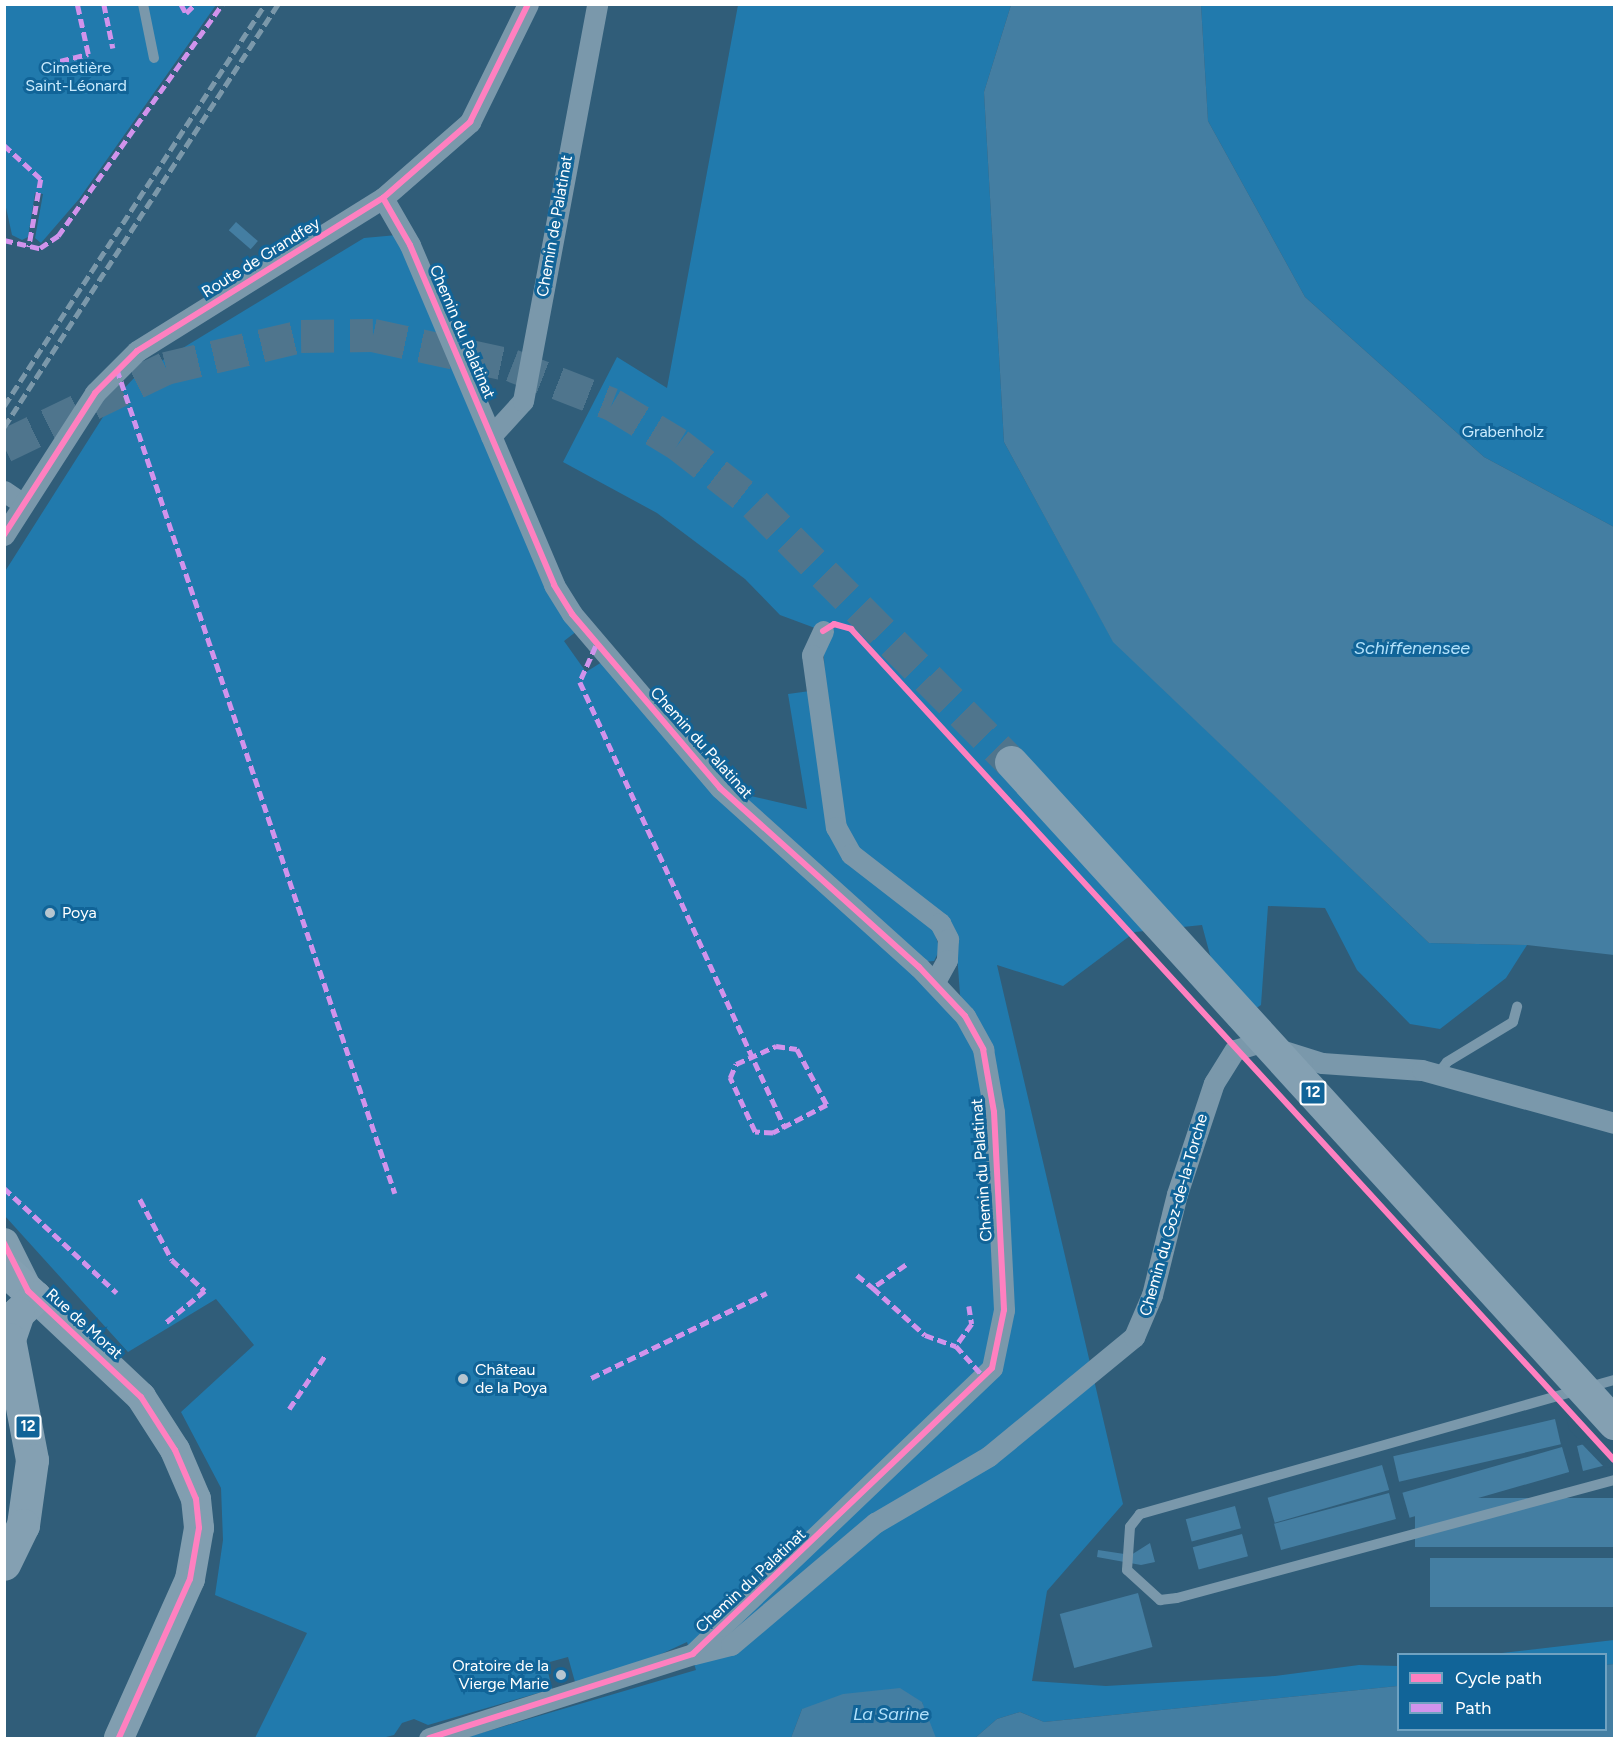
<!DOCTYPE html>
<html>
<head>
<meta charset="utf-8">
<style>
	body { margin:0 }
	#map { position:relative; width:1619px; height:1743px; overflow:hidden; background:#305d79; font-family:Figtree,sans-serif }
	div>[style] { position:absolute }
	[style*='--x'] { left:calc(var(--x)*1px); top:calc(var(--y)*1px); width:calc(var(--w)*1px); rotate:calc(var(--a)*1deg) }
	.green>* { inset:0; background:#217aad }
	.water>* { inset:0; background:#447ea2; transform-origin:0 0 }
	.pier>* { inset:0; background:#305d79 }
	.primary-tunnel>* { height:33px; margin-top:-16.5px; transform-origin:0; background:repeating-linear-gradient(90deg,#4f758d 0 33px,transparent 0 49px) }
	.service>* { height:10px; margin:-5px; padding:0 5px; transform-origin:5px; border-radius:5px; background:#7a98ab }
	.minor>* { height:21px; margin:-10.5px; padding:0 10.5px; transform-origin:10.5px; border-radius:10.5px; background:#7a98ab }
	.secondary>* { height:30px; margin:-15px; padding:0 15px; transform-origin:15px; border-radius:15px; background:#819eb0 }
	.primary>* { height:33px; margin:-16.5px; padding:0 16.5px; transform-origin:16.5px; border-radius:16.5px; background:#84a0b2 }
	.rail>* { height:4.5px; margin-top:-2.25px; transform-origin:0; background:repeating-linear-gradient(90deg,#7b98aa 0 10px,transparent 0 14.5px) }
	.primary-bridge>* { height:33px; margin:-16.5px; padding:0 16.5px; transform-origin:16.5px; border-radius:16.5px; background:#84a0b2 }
	.quiet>* { height:4.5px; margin-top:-2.25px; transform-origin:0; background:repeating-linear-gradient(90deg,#d193ec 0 9px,transparent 0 13.5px) }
	.cycleway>* { height:6px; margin:-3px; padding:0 3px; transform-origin:3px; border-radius:3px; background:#ff80c0 }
	.dots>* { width:16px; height:16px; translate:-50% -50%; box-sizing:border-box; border:3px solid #116498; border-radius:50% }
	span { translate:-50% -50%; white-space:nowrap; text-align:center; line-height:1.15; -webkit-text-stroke:6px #116498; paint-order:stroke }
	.shield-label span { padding:2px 4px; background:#116498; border:2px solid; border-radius:4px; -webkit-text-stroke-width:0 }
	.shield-label { font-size:15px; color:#fff; font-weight:700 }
	.park-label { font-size:16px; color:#caebfe }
	.street-label { font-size:16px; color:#fff }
	.poi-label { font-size:16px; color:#fff }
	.left { translate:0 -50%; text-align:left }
	.right { translate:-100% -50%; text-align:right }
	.water-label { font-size:18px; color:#b2e1fb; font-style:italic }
	.frame { position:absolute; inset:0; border:6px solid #fff; pointer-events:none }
	.legend { position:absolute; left:1397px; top:1653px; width:210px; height:78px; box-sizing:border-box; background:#116498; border:2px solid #70a2c1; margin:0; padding:8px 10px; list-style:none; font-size:18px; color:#fff }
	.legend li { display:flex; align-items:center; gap:12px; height:30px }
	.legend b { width:30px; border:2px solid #70a2c1 }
</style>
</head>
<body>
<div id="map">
	<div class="green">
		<div style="clip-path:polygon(4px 5px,216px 5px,79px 199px,41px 243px,35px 238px,43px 194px,35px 193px,28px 237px,22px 240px,12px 235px,5px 203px)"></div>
		<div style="clip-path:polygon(738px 5px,1011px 5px,984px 92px,1004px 442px,1113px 641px,1429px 943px,1527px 945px,1506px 978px,1440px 1029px,1410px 1024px,1357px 970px,1325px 908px,1268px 906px,1261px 1005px,1229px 1026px,1202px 925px,1135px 932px,1063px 986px,997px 965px,1123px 1504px,1047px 1591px,1032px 1681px,1106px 1686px,1275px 1676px,1359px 1665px,1398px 1666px,1398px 1686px,1044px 1722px,1020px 1712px,997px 1719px,975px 1738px,932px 1737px,922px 1702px,802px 1709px,791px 1738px,464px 1738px,696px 1670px,687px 1642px,644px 1662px,575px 1682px,568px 1657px,546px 1663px,552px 1689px,428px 1725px,414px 1719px,402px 1723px,394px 1735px,382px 1738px,255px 1738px,307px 1633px,215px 1595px,223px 1540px,221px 1488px,181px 1412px,254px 1345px,216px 1299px,128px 1352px,5px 1216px,4px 573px,115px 398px,135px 377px,364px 238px,397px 235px,577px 631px,564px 641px,586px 672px,602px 662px,973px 1018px,960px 995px,956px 939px,862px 853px,846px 827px,826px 713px,823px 631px,780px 615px,745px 579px,657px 513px,563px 462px,617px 357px,667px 388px)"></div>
		<div style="clip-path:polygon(1201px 5px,1614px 5px,1614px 527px,1484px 457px,1305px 297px,1208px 121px)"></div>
		<div style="clip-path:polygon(810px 691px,831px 829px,933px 929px,940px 949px,934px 961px,924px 962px,738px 793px,807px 809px,788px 694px)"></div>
		<div style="clip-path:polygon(1614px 1640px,1614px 1664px,1606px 1665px,1606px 1654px,1493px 1654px)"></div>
	</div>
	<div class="water">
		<div style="clip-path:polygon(1011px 5px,1201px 5px,1208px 121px,1305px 297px,1484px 457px,1614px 527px,1614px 955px,1527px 945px,1429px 943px,1113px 642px,1004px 442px,984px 92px)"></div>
		<div style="left:236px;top:222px;width:29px;height:11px;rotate:41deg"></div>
		<div style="left:1555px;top:1419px;width:26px;height:166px;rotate:77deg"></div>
		<div style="clip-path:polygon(1614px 1436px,1614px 1463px,1583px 1471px,1577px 1446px)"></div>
		<div style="left:1562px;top:1447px;width:26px;height:166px;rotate:74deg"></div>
		<div style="left:1382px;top:1465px;width:26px;height:119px;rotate:74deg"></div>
		<div style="left:1389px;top:1493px;width:27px;height:119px;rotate:75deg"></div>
		<div style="left:1614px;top:1498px;width:49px;height:199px;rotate:90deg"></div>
		<div style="left:1235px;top:1506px;width:23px;height:51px;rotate:75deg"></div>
		<div style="left:1242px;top:1534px;width:23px;height:51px;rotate:75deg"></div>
		<div style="clip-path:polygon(1150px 1543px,1155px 1562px,1141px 1565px,1097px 1557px,1098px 1550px,1131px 1555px)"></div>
		<div style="left:1614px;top:1558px;width:49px;height:184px;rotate:90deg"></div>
		<div style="left:1138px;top:1593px;width:56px;height:81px;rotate:75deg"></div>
		<div style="clip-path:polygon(1614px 1664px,1614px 1738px,975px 1738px,997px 1719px,1020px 1712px,1044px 1722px,1398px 1686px,1398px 1730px,1606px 1730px,1606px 1665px)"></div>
		<div style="clip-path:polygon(900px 1688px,922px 1702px,936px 1738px,791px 1738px,802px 1709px,843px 1694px)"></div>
	</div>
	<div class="pier">
		<div style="clip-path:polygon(1613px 1393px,1614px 1430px,1578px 1439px,1569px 1429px,1564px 1407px)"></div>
		<div style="clip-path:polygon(1614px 1433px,1614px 1466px,1605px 1468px,1580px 1442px)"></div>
	</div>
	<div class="primary-tunnel">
		<div style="--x:4;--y:446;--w:180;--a:-25.7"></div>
		<div style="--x:166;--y:368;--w:139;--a:-13.3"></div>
		<div style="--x:301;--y:336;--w:72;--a:-0.8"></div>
		<div style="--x:373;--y:335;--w:142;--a:12.2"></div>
		<div style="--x:512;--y:365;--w:107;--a:21.3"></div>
		<div style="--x:612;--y:404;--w:77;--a:31.2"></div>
		<div style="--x:678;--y:444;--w:98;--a:37.9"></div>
		<div style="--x:755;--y:504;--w:363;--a:45.2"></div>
	</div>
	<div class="service">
		<div style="--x:143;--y:4;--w:55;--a:78.5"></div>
		<div style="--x:1437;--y:1075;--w:16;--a:-52"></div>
		<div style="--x:1447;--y:1062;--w:77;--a:-31.2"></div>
		<div style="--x:1513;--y:1022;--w:16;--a:-75"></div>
		<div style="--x:1614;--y:1380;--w:493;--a:164.2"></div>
		<div style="--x:1140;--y:1514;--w:16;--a:128"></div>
		<div style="--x:1130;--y:1527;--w:43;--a:94"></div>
		<div style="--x:1127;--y:1570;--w:45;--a:42.3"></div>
		<div style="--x:1160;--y:1600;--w:17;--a:-7"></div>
		<div style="--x:1177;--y:1598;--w:453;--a:-15.1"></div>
	</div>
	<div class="minor">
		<div style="--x:383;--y:198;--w:54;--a:60.1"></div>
		<div style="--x:410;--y:245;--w:369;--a:67"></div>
		<div style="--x:554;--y:585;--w:34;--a:58"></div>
		<div style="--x:572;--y:614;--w:228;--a:49.6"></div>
		<div style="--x:720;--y:788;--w:268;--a:42"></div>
		<div style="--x:919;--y:967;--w:67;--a:46.8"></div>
		<div style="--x:965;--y:1016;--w:38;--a:61"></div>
		<div style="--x:983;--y:1049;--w:64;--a:80.1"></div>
		<div style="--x:994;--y:1112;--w:198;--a:87.1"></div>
		<div style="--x:1004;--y:1310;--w:59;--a:101.7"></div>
		<div style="--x:992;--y:1368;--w:414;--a:136.3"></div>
		<div style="--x:693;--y:1654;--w:277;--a:162.3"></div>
		<div style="--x:491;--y:436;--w:47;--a:-47.6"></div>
		<div style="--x:523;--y:401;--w:404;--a:-79.4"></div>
		<div style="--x:4;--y:491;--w:23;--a:34"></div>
		<div style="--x:4;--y:535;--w:169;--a:-57.3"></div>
		<div style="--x:95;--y:393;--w:59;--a:-45"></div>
		<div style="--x:137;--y:351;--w:290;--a:-31.9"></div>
		<div style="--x:383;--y:198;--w:116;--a:-41.1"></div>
		<div style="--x:470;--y:122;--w:131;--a:-63.8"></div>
		<div style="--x:823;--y:631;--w:26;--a:115"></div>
		<div style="--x:812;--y:655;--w:174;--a:82.1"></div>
		<div style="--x:836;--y:827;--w:31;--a:61"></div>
		<div style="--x:851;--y:854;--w:113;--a:37.8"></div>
		<div style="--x:940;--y:923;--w:18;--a:63"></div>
		<div style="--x:948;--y:939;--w:21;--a:93"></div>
		<div style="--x:947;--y:960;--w:25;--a:119"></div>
		<div style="--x:694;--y:1654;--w:38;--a:-14"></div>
		<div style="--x:731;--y:1645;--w:189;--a:-40.3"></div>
		<div style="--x:875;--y:1523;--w:132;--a:-30.4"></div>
		<div style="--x:989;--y:1456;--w:188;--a:-39.4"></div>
		<div style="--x:1134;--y:1337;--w:46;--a:-66.8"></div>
		<div style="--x:1152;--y:1295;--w:104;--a:-76.1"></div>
		<div style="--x:1177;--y:1194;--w:117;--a:-71.6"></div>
		<div style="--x:1214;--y:1083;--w:39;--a:-58"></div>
		<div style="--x:1235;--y:1050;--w:24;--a:-17"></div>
		<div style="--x:1258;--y:1043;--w:67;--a:17.4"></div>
		<div style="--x:1322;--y:1063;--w:100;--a:4"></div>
		<div style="--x:1422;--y:1070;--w:199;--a:15.4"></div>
	</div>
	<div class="secondary">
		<div style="--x:4;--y:1243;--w:54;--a:63.4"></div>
		<div style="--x:35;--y:1297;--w:146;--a:43.3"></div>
		<div style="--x:141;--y:1397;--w:63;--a:57.3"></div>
		<div style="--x:175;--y:1450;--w:53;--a:66.8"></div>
		<div style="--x:196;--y:1499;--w:29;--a:84"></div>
		<div style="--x:199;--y:1528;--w:52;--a:100"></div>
		<div style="--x:190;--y:1579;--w:174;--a:114.1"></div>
	</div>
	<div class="primary">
		<div style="--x:4;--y:1269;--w:42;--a:42.1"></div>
		<div style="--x:35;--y:1297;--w:23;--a:137"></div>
		<div style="--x:18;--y:1313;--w:28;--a:109"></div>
		<div style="--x:9;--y:1339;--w:123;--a:79.2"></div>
		<div style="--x:32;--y:1460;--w:66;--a:97.9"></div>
		<div style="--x:23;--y:1525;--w:43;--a:116"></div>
	</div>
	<div class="rail">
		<div style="--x:4;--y:406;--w:479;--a:-57"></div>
		<div style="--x:4;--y:427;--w:504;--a:-57.07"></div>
	</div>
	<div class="primary-bridge">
		<div style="--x:1011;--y:762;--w:895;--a:47.63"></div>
	</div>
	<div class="quiet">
		<div style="--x:104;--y:4;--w:45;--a:78.4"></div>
		<div style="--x:181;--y:4;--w:10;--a:61"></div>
		<div style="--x:186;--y:13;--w:13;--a:-45"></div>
		<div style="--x:60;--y:61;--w:29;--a:-14"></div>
		<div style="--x:88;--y:54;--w:51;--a:-102.4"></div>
		<div style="--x:4;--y:145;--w:50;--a:42.6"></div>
		<div style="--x:41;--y:179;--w:69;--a:100"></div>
		<div style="--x:4;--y:240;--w:37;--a:13"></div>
		<div style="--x:40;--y:248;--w:22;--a:-34"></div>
		<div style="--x:58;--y:236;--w:284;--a:-54.7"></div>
		<div style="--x:117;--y:369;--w:870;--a:71.36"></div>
		<div style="--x:596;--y:646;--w:39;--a:114"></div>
		<div style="--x:580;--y:682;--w:491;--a:65.3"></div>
		<div style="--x:776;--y:1046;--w:21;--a:8"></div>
		<div style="--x:797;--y:1049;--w:64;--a:61.8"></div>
		<div style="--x:827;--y:1105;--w:61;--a:152.6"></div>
		<div style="--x:773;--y:1133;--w:18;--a:-177"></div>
		<div style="--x:755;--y:1132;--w:60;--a:-114.8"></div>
		<div style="--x:730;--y:1078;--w:15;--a:-67"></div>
		<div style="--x:736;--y:1064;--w:44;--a:-24.2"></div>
		<div style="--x:4;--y:1188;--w:154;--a:42.9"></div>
		<div style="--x:140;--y:1199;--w:69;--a:62.3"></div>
		<div style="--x:172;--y:1260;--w:45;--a:43.2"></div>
		<div style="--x:205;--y:1291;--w:50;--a:140.6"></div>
		<div style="--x:906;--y:1265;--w:40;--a:145.1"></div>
		<div style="--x:873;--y:1288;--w:70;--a:42.1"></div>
		<div style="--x:925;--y:1335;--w:33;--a:20"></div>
		<div style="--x:857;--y:1275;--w:21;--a:39"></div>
		<div style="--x:969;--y:1306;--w:18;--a:81"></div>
		<div style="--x:972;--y:1324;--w:27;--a:126"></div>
		<div style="--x:956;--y:1346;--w:42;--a:47.9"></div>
		<div style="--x:591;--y:1378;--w:195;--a:-25.8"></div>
		<div style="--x:289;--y:1409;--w:66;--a:-56.1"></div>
	</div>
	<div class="cycleway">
		<div style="--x:383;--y:198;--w:54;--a:60.1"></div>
		<div style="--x:410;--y:245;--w:369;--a:67"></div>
		<div style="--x:554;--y:585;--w:34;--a:58"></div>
		<div style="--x:572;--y:614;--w:228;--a:49.6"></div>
		<div style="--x:720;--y:788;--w:268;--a:42"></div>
		<div style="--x:919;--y:967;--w:67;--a:46.8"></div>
		<div style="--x:965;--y:1016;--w:38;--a:61"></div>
		<div style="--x:983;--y:1049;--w:64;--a:80.1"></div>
		<div style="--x:994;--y:1112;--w:198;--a:87.1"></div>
		<div style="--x:1004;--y:1310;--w:59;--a:101.7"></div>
		<div style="--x:992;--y:1368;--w:414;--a:136.3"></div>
		<div style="--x:693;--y:1654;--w:277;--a:162.3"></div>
		<div style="--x:4;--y:535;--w:169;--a:-57.3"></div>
		<div style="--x:95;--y:393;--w:59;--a:-45"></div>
		<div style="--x:137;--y:351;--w:290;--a:-31.9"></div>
		<div style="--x:383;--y:198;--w:116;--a:-41.1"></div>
		<div style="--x:470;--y:122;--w:131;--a:-63.8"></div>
		<div style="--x:823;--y:631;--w:13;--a:-32"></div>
		<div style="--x:834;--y:624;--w:18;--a:16"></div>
		<div style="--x:851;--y:629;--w:1128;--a:47.44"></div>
		<div style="--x:4;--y:1243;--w:54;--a:63.4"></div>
		<div style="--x:28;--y:1291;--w:155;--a:43.2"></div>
		<div style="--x:141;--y:1397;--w:63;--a:57.3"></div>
		<div style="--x:175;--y:1450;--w:53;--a:66.8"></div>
		<div style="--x:196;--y:1499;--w:29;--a:84"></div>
		<div style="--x:199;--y:1528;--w:52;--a:100"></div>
		<div style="--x:190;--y:1579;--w:174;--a:114.1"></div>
	</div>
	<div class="dots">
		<div style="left:50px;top:913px;background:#b7c6d0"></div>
		<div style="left:463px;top:1379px;background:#b7c6d0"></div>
		<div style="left:561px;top:1675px;background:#b7c6d0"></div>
	</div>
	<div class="shield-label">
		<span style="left:1313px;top:1093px">12</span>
		<span style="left:28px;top:1427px">12</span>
	</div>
	<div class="park-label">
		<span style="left:76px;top:77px">Cimetière<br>Saint-Léonard</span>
		<span style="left:1503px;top:432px">Grabenholz</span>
	</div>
	<div class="street-label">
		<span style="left:555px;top:226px;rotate:-80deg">Chemin de Palatinat</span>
		<span style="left:261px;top:258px;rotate:-32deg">Route de Grandfey</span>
		<span style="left:462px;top:332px;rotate:67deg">Chemin du Palatinat</span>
		<span style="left:701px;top:743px;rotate:48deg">Chemin du Palatinat</span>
		<span style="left:982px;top:1170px;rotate:-94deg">Chemin du Palatinat</span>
		<span style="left:1174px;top:1215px;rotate:-74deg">Chemin du Goz-de-la-Torche</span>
		<span style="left:84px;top:1324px;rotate:42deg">Rue de Morat</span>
		<span style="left:751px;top:1581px;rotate:-43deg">Chemin du Palatinat</span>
	</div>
	<div class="poi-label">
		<span class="left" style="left:62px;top:913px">Poya</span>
		<span class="left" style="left:475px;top:1379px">Château<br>de la Poya</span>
		<span class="right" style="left:549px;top:1675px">Oratoire de la<br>Vierge Marie</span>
	</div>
	<div class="water-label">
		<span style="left:1412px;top:648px">Schiffenensee</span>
		<span style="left:891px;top:1714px">La Sarine</span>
	</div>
	<div class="frame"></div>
	<ul class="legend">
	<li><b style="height:8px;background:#ff80c0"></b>Cycle path</li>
	<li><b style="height:8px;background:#d193ec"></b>Path</li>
	</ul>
</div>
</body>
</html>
